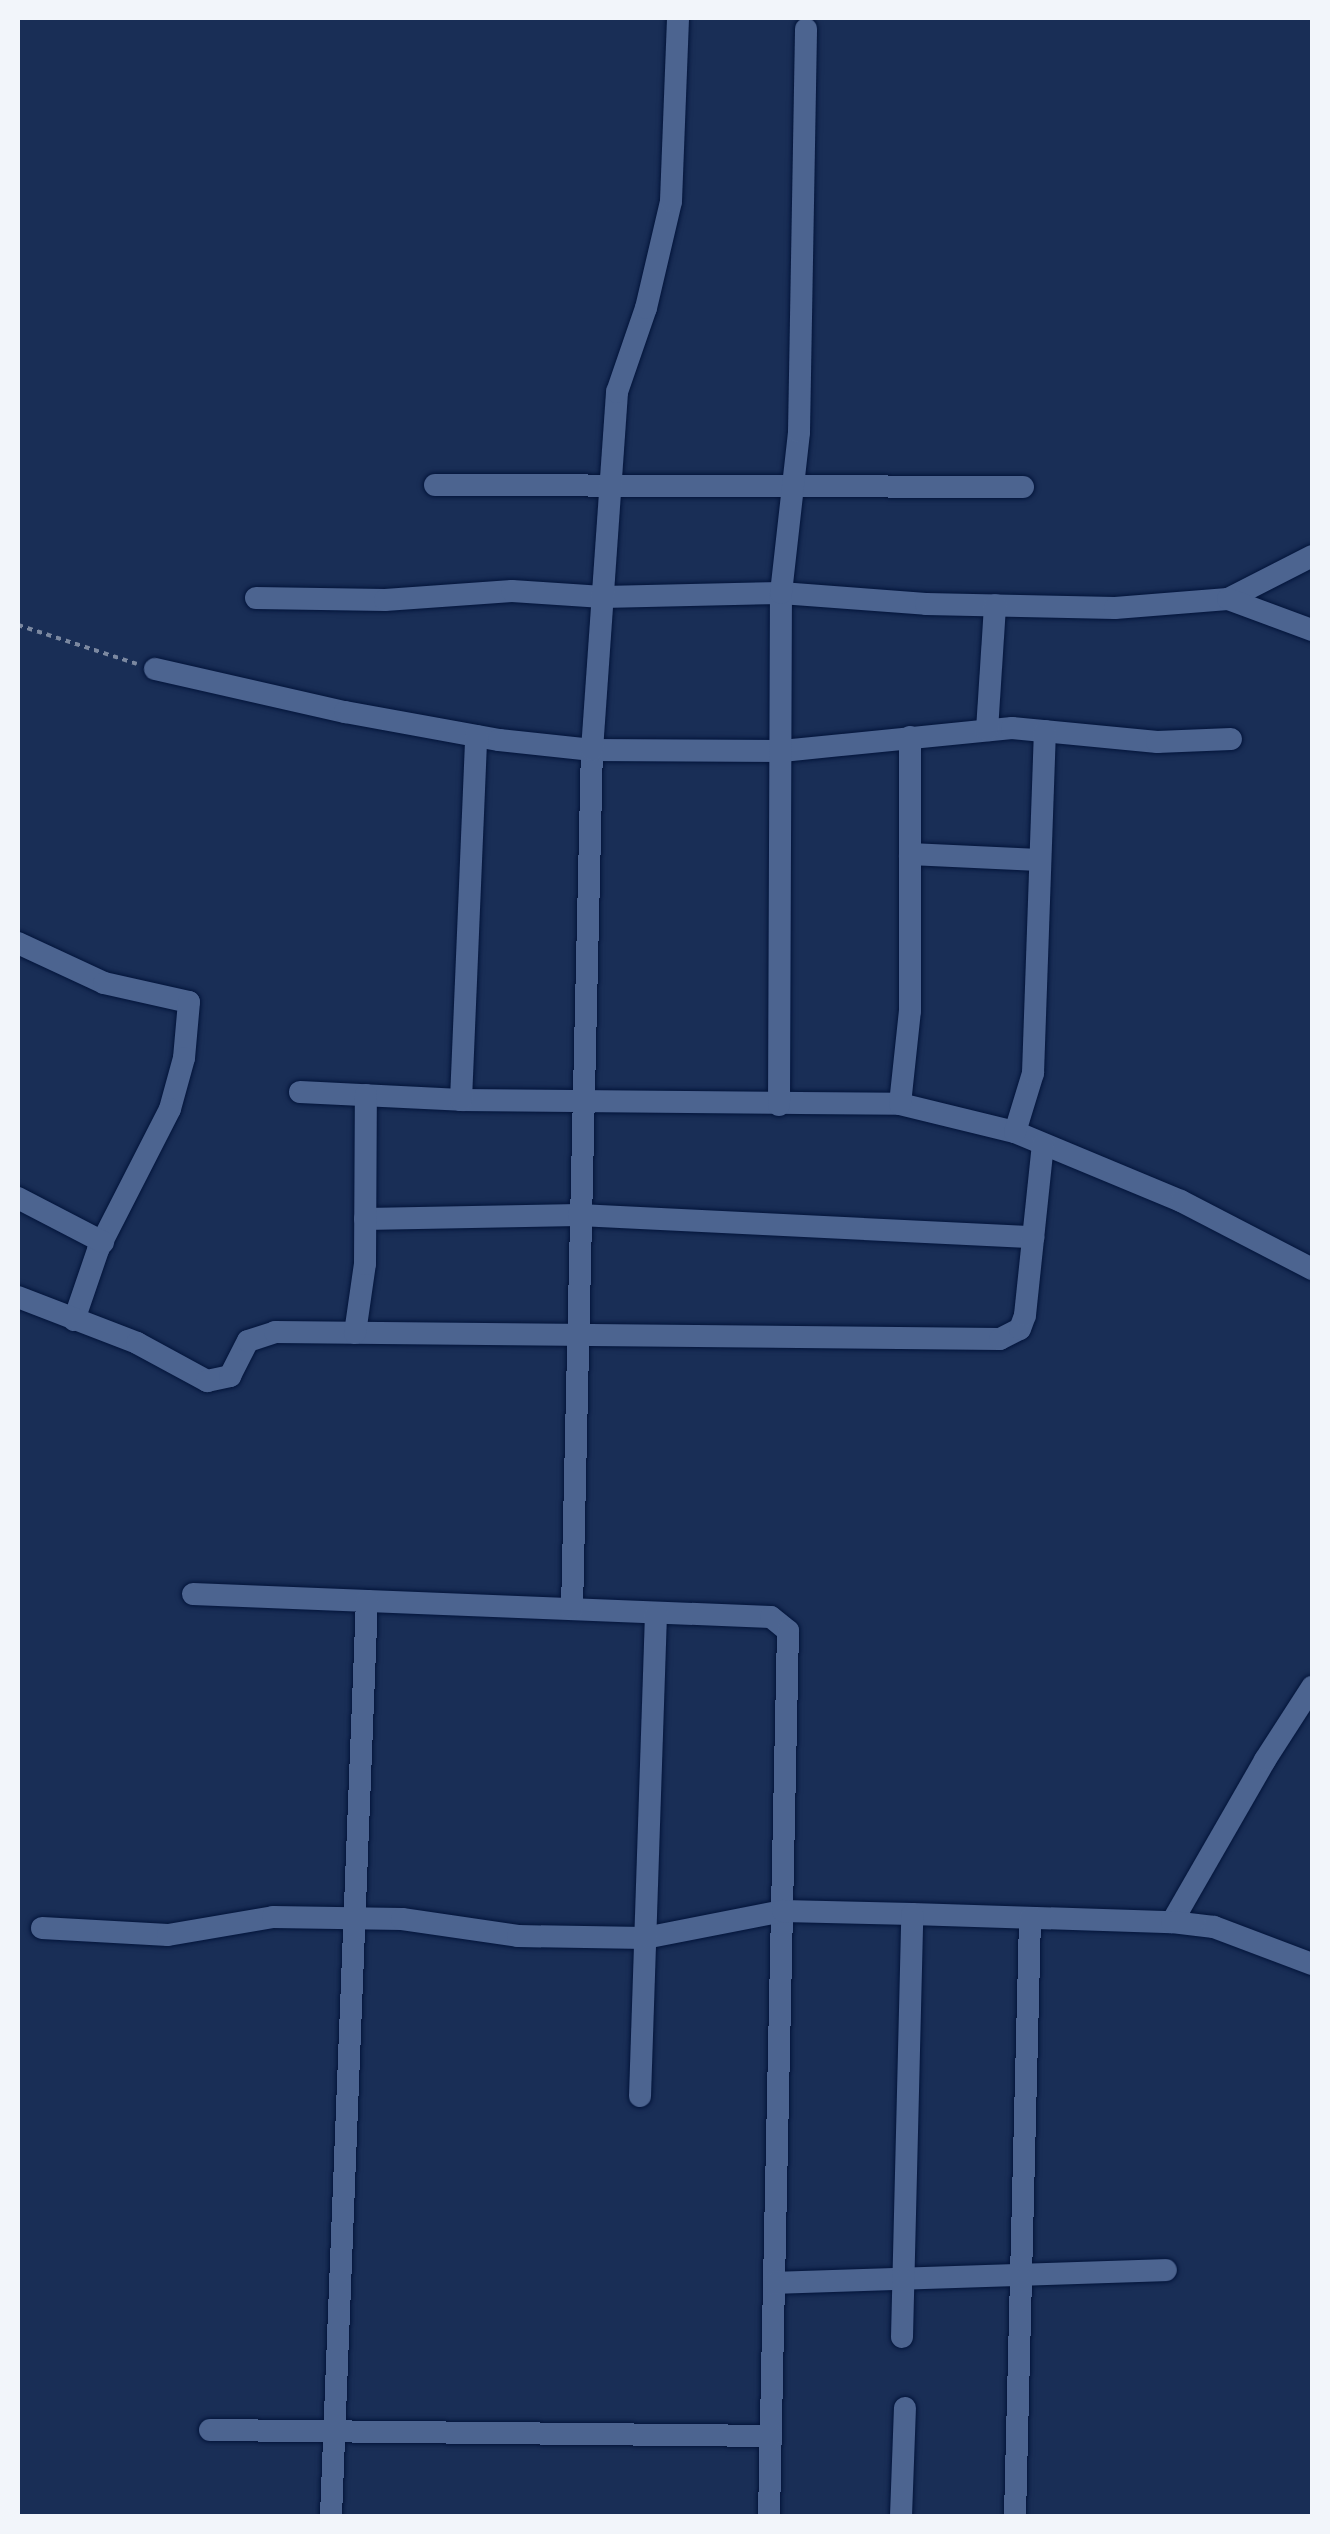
<!DOCTYPE html>
<html>
<head>
<meta charset="utf-8">
<style>
	body { margin:0 }
	#map { position:relative; width:1330px; height:2534px; overflow:hidden; background:#192e56; font-family:"Asap Condensed",sans-serif }
	div>[style] { position:absolute }
	[style*='--x'] { left:calc(var(--x)*1px); top:calc(var(--y)*1px); width:calc(var(--w)*1px); rotate:calc(var(--a)*1deg) }
	.path>* { height:4px; margin-top:-2px; transform-origin:0; background:repeating-linear-gradient(90deg,#7b88a0 0 5px,transparent 0 10px) }
	.roads { filter:drop-shadow(0 0 2px #03143a) drop-shadow(0 0 2px #03143a) }
	.street>* { height:22px; margin:-11px; padding:0 11px; transform-origin:11px; border-radius:11px; background:#4c6490 }
	span { translate:-50% -50%; white-space:nowrap; text-align:center; line-height:1.15; -webkit-text-stroke:8px #192e56; paint-order:stroke }
	.frame { position:absolute; inset:0; border:20px solid #f2f5fa; pointer-events:none }
</style>
</head>
<body>
<div id="map">
	<div class="path">
		<div style="--x:18;--y:625;--w:125;--a:18.1"></div>
	</div>
	<div class="roads">
		<div class="street">
			<div style="--x:435;--y:485;--w:588;--a:0.19"></div>
			<div style="--x:256;--y:598;--w:129;--a:0.9"></div>
			<div style="--x:385;--y:600;--w:127;--a:-4.1"></div>
			<div style="--x:512;--y:591;--w:91;--a:3.8"></div>
			<div style="--x:603;--y:597;--w:178;--a:-1.3"></div>
			<div style="--x:781;--y:593;--w:145;--a:4.3"></div>
			<div style="--x:926;--y:604;--w:189;--a:1.2"></div>
			<div style="--x:1115;--y:608;--w:113;--a:-4.6"></div>
			<div style="--x:1228;--y:599;--w:94;--a:-27.1"></div>
			<div style="--x:1228;--y:599;--w:90;--a:20.3"></div>
			<div style="--x:155;--y:669;--w:195;--a:12.8"></div>
			<div style="--x:345;--y:712;--w:157;--a:10.3"></div>
			<div style="--x:499;--y:740;--w:94;--a:6.1"></div>
			<div style="--x:592;--y:750;--w:190;--a:0.3"></div>
			<div style="--x:782;--y:751;--w:231;--a:-5.7"></div>
			<div style="--x:1012;--y:728;--w:146;--a:5.5"></div>
			<div style="--x:1157;--y:742;--w:74;--a:-2.3"></div>
			<div style="--x:987;--y:730;--w:125;--a:-86.3"></div>
			<div style="--x:910;--y:854;--w:129;--a:2.7"></div>
			<div style="--x:18;--y:943;--w:95;--a:24.9"></div>
			<div style="--x:104;--y:983;--w:87;--a:12.6"></div>
			<div style="--x:189;--y:1002;--w:56;--a:95.1"></div>
			<div style="--x:184;--y:1058;--w:53;--a:105.4"></div>
			<div style="--x:170;--y:1109;--w:158;--a:117.1"></div>
			<div style="--x:98;--y:1250;--w:74;--a:108.9"></div>
			<div style="--x:300;--y:1092;--w:161;--a:2.8"></div>
			<div style="--x:461;--y:1100;--w:439;--a:0.5"></div>
			<div style="--x:900;--y:1104;--w:118;--a:13.7"></div>
			<div style="--x:1015;--y:1132;--w:180;--a:22.6"></div>
			<div style="--x:1181;--y:1201;--w:148;--a:27.4"></div>
			<div style="--x:461;--y:1100;--w:364;--a:-87.6"></div>
			<div style="--x:900;--y:1104;--w:94;--a:-83.9"></div>
			<div style="--x:910;--y:1011;--w:274;--a:-90"></div>
			<div style="--x:779;--y:1105;--w:512;--a:-89.78"></div>
			<div style="--x:781;--y:593;--w:162;--a:-83.6"></div>
			<div style="--x:799;--y:432;--w:403;--a:-89"></div>
			<div style="--x:1015;--y:1132;--w:62;--a:-73"></div>
			<div style="--x:1033;--y:1073;--w:342;--a:-88"></div>
			<div style="--x:18;--y:1198;--w:96;--a:27.4"></div>
			<div style="--x:365;--y:1219;--w:214;--a:-1.1"></div>
			<div style="--x:579;--y:1215;--w:455;--a:2.8"></div>
			<div style="--x:18;--y:1297;--w:128;--a:21.1"></div>
			<div style="--x:137;--y:1343;--w:80;--a:28.5"></div>
			<div style="--x:207;--y:1381;--w:24;--a:-12"></div>
			<div style="--x:230;--y:1376;--w:39;--a:-63"></div>
			<div style="--x:248;--y:1341;--w:28;--a:-18"></div>
			<div style="--x:275;--y:1332;--w:725;--a:0.55"></div>
			<div style="--x:1000;--y:1339;--w:22;--a:-27"></div>
			<div style="--x:1020;--y:1329;--w:15;--a:-70"></div>
			<div style="--x:1025;--y:1315;--w:171;--a:-84"></div>
			<div style="--x:355;--y:1333;--w:70;--a:-81.8"></div>
			<div style="--x:365;--y:1264;--w:169;--a:-89.7"></div>
			<div style="--x:193;--y:1594;--w:578;--a:2.28"></div>
			<div style="--x:771;--y:1617;--w:22;--a:39"></div>
			<div style="--x:788;--y:1631;--w:885;--a:91.23"></div>
			<div style="--x:572;--y:1609;--w:859;--a:-88.67"></div>
			<div style="--x:592;--y:750;--w:359;--a:-86"></div>
			<div style="--x:617;--y:392;--w:89;--a:-71"></div>
			<div style="--x:646;--y:308;--w:110;--a:-76.8"></div>
			<div style="--x:671;--y:201;--w:183;--a:-87.8"></div>
			<div style="--x:1172;--y:1922;--w:187;--a:-60.1"></div>
			<div style="--x:1265;--y:1760;--w:87;--a:-57.2"></div>
			<div style="--x:42;--y:1928;--w:126;--a:3.2"></div>
			<div style="--x:168;--y:1935;--w:107;--a:-9.7"></div>
			<div style="--x:273;--y:1917;--w:129;--a:0.9"></div>
			<div style="--x:402;--y:1919;--w:117;--a:8.3"></div>
			<div style="--x:518;--y:1936;--w:127;--a:0.9"></div>
			<div style="--x:645;--y:1938;--w:141;--a:-11.1"></div>
			<div style="--x:783;--y:1911;--w:129;--a:1.3"></div>
			<div style="--x:912;--y:1914;--w:260;--a:1.8"></div>
			<div style="--x:1172;--y:1922;--w:42;--a:6.8"></div>
			<div style="--x:1214;--y:1927;--w:105;--a:20.7"></div>
			<div style="--x:640;--y:2096;--w:483;--a:-88.1"></div>
			<div style="--x:775;--y:2283;--w:391;--a:-1.9"></div>
			<div style="--x:902;--y:2337;--w:423;--a:-88.6"></div>
			<div style="--x:210;--y:2430;--w:561;--a:0.61"></div>
			<div style="--x:331;--y:2516;--w:916;--a:-87.75"></div>
			<div style="--x:901;--y:2516;--w:108;--a:-87.9"></div>
			<div style="--x:1015;--y:2516;--w:598;--a:-88.56"></div>
		</div>
	</div>
	<div class="frame"></div>
</div>
</body>
</html>
